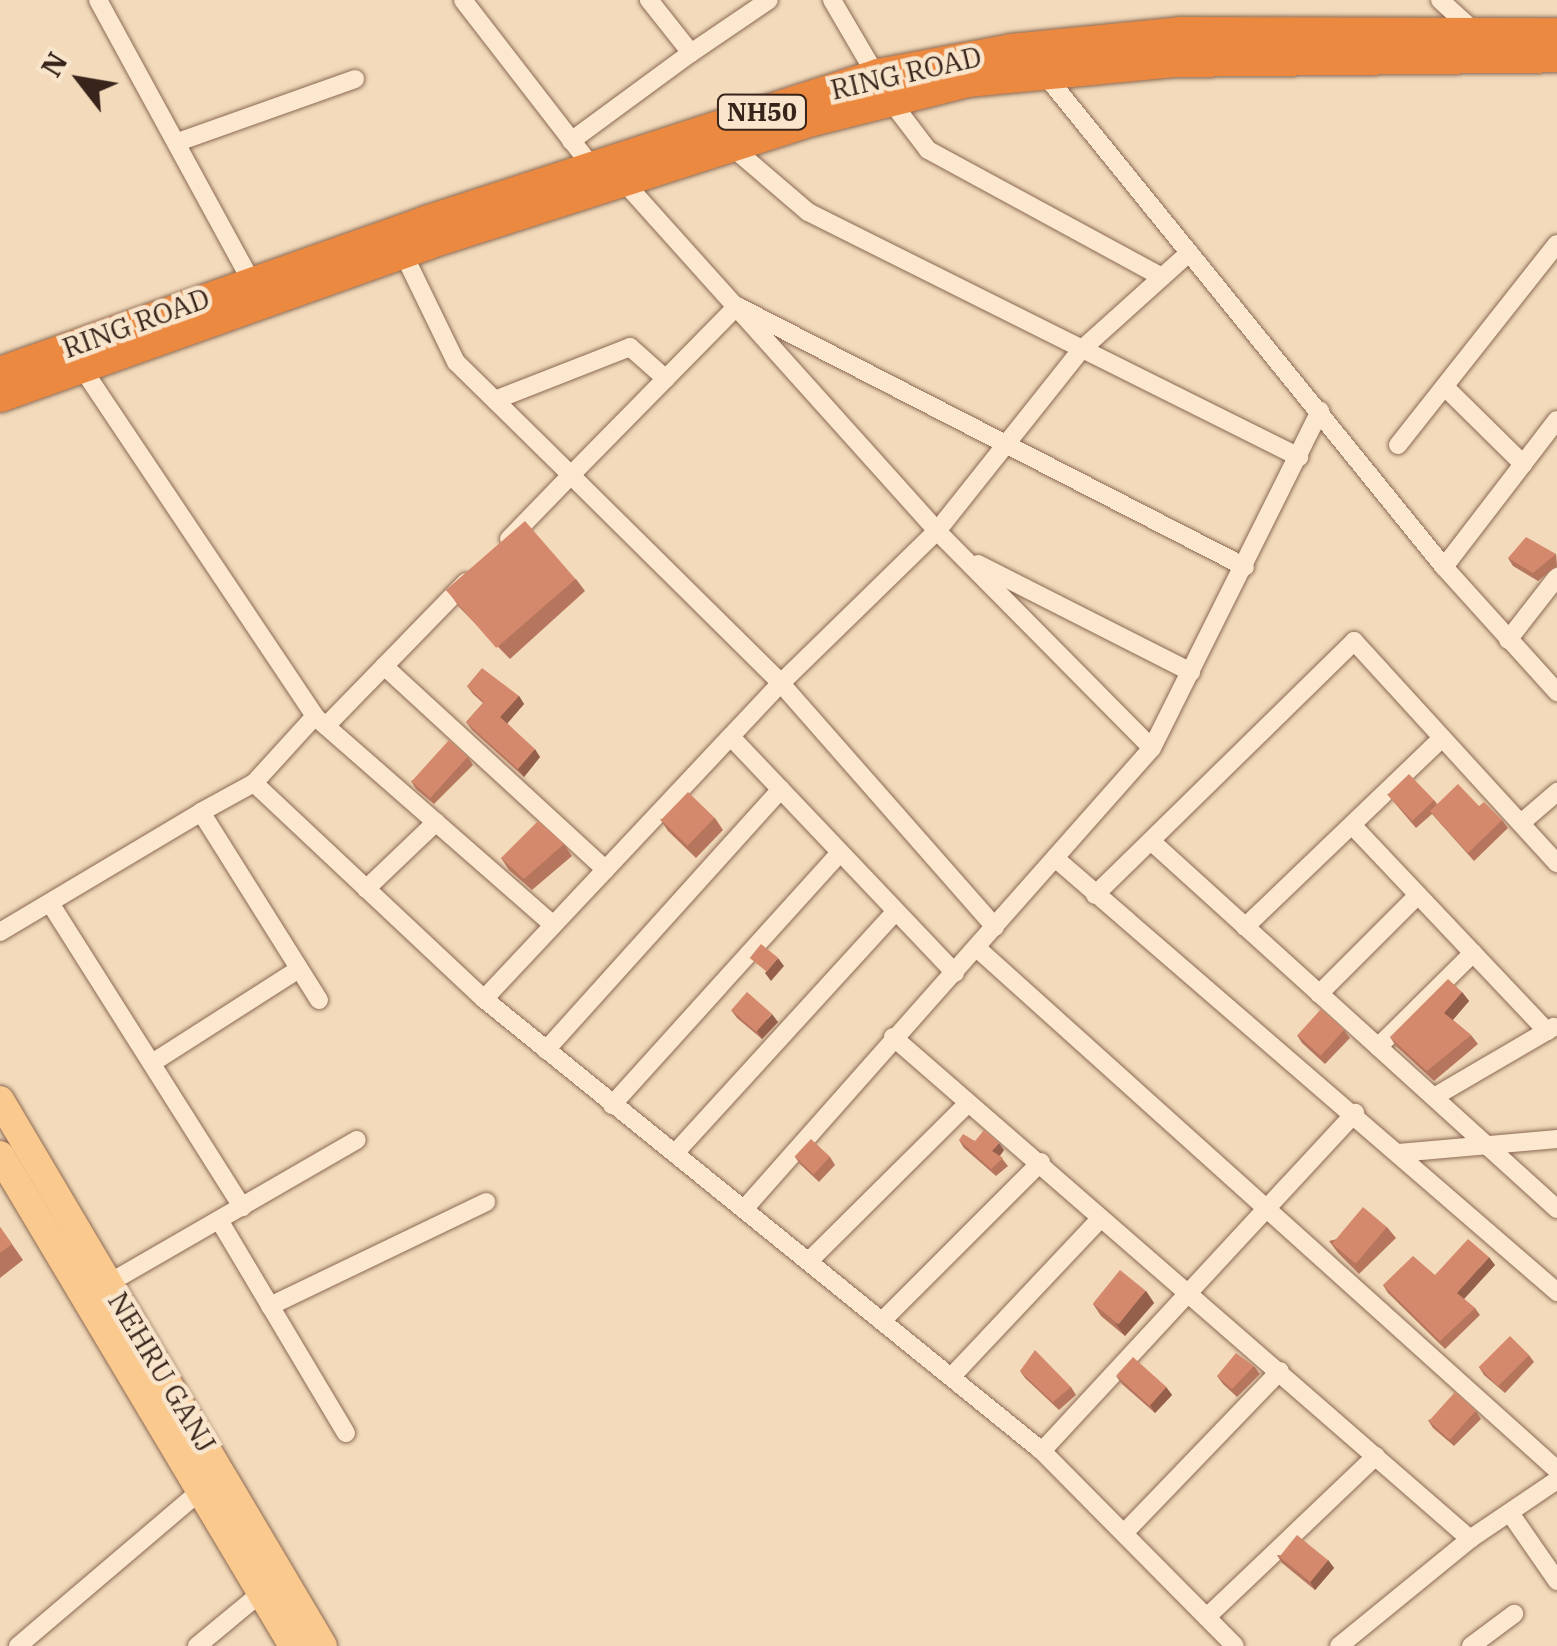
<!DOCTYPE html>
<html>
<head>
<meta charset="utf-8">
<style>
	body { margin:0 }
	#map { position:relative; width:1557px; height:1646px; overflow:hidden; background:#f2dabb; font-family:"IBM Plex Serif",serif }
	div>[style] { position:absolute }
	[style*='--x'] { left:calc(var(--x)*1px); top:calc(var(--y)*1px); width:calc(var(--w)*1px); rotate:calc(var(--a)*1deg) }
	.roads { filter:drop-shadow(0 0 2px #8b6953) drop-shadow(0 0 2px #8b6953) }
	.street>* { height:18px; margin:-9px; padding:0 9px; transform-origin:9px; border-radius:9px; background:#fce8cf }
	.primary>* { height:28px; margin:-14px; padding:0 14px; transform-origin:14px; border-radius:14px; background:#fac98e }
	.highway>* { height:30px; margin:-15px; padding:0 15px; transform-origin:15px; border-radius:15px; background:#ec8941 }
	.wall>* { inset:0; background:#b6765e }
	.shaded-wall>* { inset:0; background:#94604c }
	.building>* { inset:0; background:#d4896d; transform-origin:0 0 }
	span { translate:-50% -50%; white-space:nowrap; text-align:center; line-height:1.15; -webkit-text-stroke:9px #f9e5cc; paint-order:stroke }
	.shield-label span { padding:2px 8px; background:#f9e5cc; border:2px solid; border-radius:8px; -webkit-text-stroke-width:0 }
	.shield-label { font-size:25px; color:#38241a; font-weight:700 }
	.street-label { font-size:28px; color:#38241a }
	.north { position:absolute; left:30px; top:30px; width:100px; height:100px; -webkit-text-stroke:8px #f9e5cc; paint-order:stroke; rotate:301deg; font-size:28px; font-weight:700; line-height:40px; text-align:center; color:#38241a }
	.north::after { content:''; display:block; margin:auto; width:35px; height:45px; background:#38241a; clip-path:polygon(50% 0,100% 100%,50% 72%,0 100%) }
</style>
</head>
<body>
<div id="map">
	<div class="roads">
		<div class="street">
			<div style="--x:98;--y:0;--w:321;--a:61.4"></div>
			<div style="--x:463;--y:0;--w:211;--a:52.3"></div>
			<div style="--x:832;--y:0;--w:121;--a:59.6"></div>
			<div style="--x:893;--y:104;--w:58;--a:52.7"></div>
			<div style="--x:928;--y:150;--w:266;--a:28.5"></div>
			<div style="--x:1440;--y:0;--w:46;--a:42.4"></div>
			<div style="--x:691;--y:53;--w:94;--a:-34.2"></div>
			<div style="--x:1042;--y:71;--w:638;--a:50.98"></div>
			<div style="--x:1444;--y:567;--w:169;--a:47.9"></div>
			<div style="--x:571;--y:141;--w:149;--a:-36.3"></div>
			<div style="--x:691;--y:53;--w:68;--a:-128.4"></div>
			<div style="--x:178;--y:142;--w:188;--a:-19.6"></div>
			<div style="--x:732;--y:147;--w:100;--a:40.5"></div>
			<div style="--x:808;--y:212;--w:549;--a:26.52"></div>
			<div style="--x:624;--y:182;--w:469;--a:48.1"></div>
			<div style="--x:937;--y:531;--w:305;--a:45.3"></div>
			<div style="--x:404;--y:255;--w:119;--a:64.1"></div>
			<div style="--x:456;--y:362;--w:161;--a:44.5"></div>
			<div style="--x:571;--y:475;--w:89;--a:134.1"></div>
			<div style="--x:82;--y:368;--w:419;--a:56.2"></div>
			<div style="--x:315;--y:716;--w:91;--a:132.3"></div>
			<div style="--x:254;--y:783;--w:316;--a:43.2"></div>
			<div style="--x:484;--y:999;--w:718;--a:39.01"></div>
			<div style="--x:1042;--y:1451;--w:274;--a:45.3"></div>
			<div style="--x:1445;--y:387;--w:110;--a:44.6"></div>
			<div style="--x:495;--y:400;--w:145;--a:-21.4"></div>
			<div style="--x:630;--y:347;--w:48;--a:41.6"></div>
			<div style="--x:1398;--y:445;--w:256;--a:-51.7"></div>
			<div style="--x:978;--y:564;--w:239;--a:26.9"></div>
			<div style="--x:1444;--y:567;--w:185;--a:-52.5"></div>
			<div style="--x:1508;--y:640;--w:80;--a:-52.1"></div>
			<div style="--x:384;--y:666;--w:301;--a:42.6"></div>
			<div style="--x:319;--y:720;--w:311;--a:41.2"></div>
			<div style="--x:326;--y:726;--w:201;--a:-45.8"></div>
			<div style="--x:732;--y:738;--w:324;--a:46.5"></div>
			<div style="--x:201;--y:812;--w:60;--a:-28.7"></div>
			<div style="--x:1521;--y:823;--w:48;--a:-40.7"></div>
			<div style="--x:1352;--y:825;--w:284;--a:46.6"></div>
			<div style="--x:1151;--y:841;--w:548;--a:42.19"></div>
			<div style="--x:1055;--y:858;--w:664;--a:40.84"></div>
			<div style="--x:366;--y:889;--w:97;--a:-43.7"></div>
			<div style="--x:1095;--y:895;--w:363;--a:-44.4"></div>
			<div style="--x:1354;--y:641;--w:301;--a:47.6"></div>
			<div style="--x:50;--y:903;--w:360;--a:57.7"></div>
			<div style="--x:995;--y:927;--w:325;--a:-131.3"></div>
			<div style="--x:781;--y:683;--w:296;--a:-135.3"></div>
			<div style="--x:571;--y:475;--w:237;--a:-45.5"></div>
			<div style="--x:737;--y:306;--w:571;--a:27.19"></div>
			<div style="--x:1245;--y:927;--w:273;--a:-43.8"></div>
			<div style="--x:0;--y:932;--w:234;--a:-30.8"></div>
			<div style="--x:201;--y:812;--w:222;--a:57.9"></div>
			<div style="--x:978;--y:949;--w:779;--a:41.98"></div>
			<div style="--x:1319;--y:994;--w:140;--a:-45"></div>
			<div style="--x:484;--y:999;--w:434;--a:-46.8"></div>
			<div style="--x:781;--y:683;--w:218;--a:-44.3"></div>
			<div style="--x:937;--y:531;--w:230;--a:-51.5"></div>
			<div style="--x:1080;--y:351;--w:147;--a:-42"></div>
			<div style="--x:893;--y:1037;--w:765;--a:41.02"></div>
			<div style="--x:1378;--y:1047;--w:134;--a:-44.7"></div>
			<div style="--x:546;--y:1050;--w:351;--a:-48"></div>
			<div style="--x:152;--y:1063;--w:174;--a:-32.6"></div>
			<div style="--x:1434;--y:1097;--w:139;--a:-30.3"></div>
			<div style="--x:612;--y:1105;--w:340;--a:-47.9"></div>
			<div style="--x:676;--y:1152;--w:326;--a:-47.6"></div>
			<div style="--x:1398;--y:1153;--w:160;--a:-5"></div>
			<div style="--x:745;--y:1208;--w:614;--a:-48.5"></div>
			<div style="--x:1152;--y:748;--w:377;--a:-63.5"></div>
			<div style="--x:219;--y:1220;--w:248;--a:59.2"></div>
			<div style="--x:810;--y:1260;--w:221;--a:-44.8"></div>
			<div style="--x:109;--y:1283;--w:286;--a:-30"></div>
			<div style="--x:270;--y:1306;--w:240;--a:-25.7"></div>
			<div style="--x:884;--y:1319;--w:222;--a:-45"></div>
			<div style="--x:953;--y:1375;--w:214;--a:-46.7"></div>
			<div style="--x:1042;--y:1451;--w:461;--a:-47.2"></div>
			<div style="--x:1510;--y:1513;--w:83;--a:55.3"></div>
			<div style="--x:1126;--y:1531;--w:222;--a:-46.1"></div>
			<div style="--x:1210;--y:1614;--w:229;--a:-43.6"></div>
			<div style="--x:18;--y:1646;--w:239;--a:-40.4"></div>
			<div style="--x:197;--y:1646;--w:83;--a:-39.6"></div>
			<div style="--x:1339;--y:1646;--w:169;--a:-39.2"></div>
			<div style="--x:1470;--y:1539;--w:105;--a:-34.1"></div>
			<div style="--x:1471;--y:1646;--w:54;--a:-36.7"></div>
		</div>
		<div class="primary">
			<div style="--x:0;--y:1100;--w:634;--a:59.39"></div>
			<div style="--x:0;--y:1155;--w:572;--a:59.17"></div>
		</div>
		<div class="highway">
			<div style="--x:0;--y:372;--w:452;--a:-19.5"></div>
			<div style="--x:426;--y:221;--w:475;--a:-18"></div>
			<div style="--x:878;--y:74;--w:135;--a:-10.6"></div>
			<div style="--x:1011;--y:49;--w:170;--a:-5.7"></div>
			<div style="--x:1180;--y:32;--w:377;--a:0.2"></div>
			<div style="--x:0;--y:397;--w:455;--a:-19.6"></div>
			<div style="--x:429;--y:244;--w:403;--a:-17.8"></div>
			<div style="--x:813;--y:121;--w:160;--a:-14.1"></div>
			<div style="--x:968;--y:82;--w:207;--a:-5.5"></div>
			<div style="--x:1174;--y:62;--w:383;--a:-0.7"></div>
		</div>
	</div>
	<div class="wall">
		<div style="clip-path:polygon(1556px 554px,1557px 566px,1538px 581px,1513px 566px,1508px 558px)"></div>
		<div style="clip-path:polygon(576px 579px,585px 591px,510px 659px,459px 607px,451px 595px)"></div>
		<div style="clip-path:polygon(467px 686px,519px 696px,524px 704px,507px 723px,540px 757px,524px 777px,472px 730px,466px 722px,483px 703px,473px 694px)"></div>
		<div style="clip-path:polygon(468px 757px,473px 765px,434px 804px,416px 789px,411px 781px)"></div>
		<div style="clip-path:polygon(1387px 794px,1434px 800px,1437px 804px,1479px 806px,1502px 820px,1508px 828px,1474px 861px,1432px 814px,1416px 828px)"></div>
		<div style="clip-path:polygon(715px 818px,723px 830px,696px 858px,668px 831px,660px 819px)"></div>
		<div style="clip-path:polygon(564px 844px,572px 856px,532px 890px,509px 870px,501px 858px)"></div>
		<div style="clip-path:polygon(1462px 992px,1469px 1001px,1453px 1020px,1471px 1035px,1478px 1044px,1434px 1081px,1396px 1046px,1390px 1037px)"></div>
		<div style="clip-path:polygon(731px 1010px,778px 1022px,762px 1039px,737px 1018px)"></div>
		<div style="clip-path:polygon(1344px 1030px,1350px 1038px,1325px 1064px,1302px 1043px,1297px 1035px)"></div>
		<div style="clip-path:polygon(959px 1140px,975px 1141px,1004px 1150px,1000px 1156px,1008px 1166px,996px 1176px,964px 1148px)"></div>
		<div style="clip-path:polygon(795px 1157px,830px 1157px,835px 1165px,819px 1182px,800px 1164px)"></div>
		<div style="clip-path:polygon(0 1227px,23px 1260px,0 1278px)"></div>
		<div style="clip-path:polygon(1387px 1227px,1396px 1238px,1359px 1274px,1338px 1253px,1329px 1241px)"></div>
		<div style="clip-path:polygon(1495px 1265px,1464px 1299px,1475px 1308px,1480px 1315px,1445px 1349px,1388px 1293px,1383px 1285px)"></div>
		<div style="clip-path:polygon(1146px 1291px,1154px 1303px,1125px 1336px,1101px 1316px,1093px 1304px)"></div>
		<div style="clip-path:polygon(1529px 1355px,1534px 1362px,1505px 1393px,1484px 1375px,1479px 1367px)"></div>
		<div style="clip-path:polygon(1254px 1366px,1260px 1374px,1237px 1397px,1223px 1384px,1217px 1376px)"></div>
		<div style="clip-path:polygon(1020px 1371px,1071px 1387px,1076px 1395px,1059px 1410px,1025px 1378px)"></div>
		<div style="clip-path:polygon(1116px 1376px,1166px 1387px,1172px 1395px,1155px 1413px,1122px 1384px)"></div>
		<div style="clip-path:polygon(1476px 1411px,1481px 1419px,1454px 1446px,1433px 1428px,1428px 1420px)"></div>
		<div style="clip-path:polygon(1277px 1555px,1328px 1560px,1334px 1568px,1315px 1590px,1282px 1563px)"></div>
	</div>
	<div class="shaded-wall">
		<div style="clip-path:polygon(519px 696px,524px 704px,506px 725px,500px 717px)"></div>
		<div style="clip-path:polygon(535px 749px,540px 757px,524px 777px,518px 769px)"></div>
		<div style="clip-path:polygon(778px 958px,784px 966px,771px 981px,765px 973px)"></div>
		<div style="clip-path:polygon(1462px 992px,1469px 1001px,1451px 1022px,1444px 1013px)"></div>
		<div style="clip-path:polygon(772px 1014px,778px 1022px,762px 1039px,757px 1031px)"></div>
		<div style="clip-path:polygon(999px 1143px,1004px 1150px,997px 1159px,992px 1151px)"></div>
		<div style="clip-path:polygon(1489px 1257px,1495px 1265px,1462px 1301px,1457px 1293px)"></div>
		<div style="clip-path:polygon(1146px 1291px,1154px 1303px,1125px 1336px,1116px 1324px)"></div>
		<div style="clip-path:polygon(1166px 1387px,1172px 1395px,1155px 1413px,1150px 1405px)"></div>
		<div style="clip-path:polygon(1328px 1560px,1334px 1568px,1315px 1590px,1310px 1582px)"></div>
	</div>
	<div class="building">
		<div style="left:525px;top:521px;width:77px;height:105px;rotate:49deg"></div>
		<div style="clip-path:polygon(1526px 537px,1556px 554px,1533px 573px,1508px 558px)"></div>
		<div style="clip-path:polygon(482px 668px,519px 696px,500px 717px,535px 749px,518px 769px,466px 722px,484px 702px,467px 686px)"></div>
		<div style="left:449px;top:740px;width:25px;height:56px;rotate:42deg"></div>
		<div style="left:1409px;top:774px;width:36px;height:30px;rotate:46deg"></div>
		<div style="clip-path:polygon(1458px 784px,1479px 806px,1484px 802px,1502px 820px,1468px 853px,1430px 811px)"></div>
		<div style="left:688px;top:792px;width:37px;height:39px;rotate:44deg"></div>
		<div style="clip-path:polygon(538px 821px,564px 844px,524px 879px,501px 858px)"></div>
		<div style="left:761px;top:944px;width:22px;height:18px;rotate:39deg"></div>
		<div style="clip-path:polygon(1448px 979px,1462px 992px,1444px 1013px,1471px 1035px,1427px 1071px,1390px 1037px)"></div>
		<div style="left:747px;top:992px;width:33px;height:24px;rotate:41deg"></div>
		<div style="left:1321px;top:1009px;width:31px;height:35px;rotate:42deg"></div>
		<div style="clip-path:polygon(984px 1130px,999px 1143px,992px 1151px,1003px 1158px,991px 1169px,959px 1140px,963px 1134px,975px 1141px)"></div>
		<div style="left:811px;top:1139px;width:26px;height:24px;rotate:43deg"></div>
		<div style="left:1363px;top:1207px;width:31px;height:48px;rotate:40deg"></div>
		<div style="clip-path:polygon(0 1227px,12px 1244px,0 1253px)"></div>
		<div style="clip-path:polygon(1468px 1239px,1489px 1257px,1457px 1293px,1475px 1308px,1440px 1341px,1383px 1285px,1413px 1256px,1435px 1275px)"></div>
		<div style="left:1120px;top:1270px;width:33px;height:43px;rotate:39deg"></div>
		<div style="left:1510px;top:1336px;width:27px;height:44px;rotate:45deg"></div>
		<div style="clip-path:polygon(1035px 1350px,1071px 1387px,1053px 1402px,1020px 1371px)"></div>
		<div style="clip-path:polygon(1236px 1353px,1254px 1366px,1232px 1389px,1217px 1376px)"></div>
		<div style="left:1133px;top:1357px;width:45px;height:25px;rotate:42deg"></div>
		<div style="left:1455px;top:1392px;width:28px;height:39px;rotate:42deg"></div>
		<div style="left:1297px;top:1535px;width:40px;height:28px;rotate:39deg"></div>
	</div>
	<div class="shield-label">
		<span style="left:762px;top:112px">NH50</span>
	</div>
	<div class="street-label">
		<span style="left:906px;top:73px;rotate:-13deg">RING ROAD</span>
		<span style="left:136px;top:323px;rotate:-20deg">RING ROAD</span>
		<span style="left:162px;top:1372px;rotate:59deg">NEHRU GANJ</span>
	</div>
	<div class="north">N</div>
</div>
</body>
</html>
